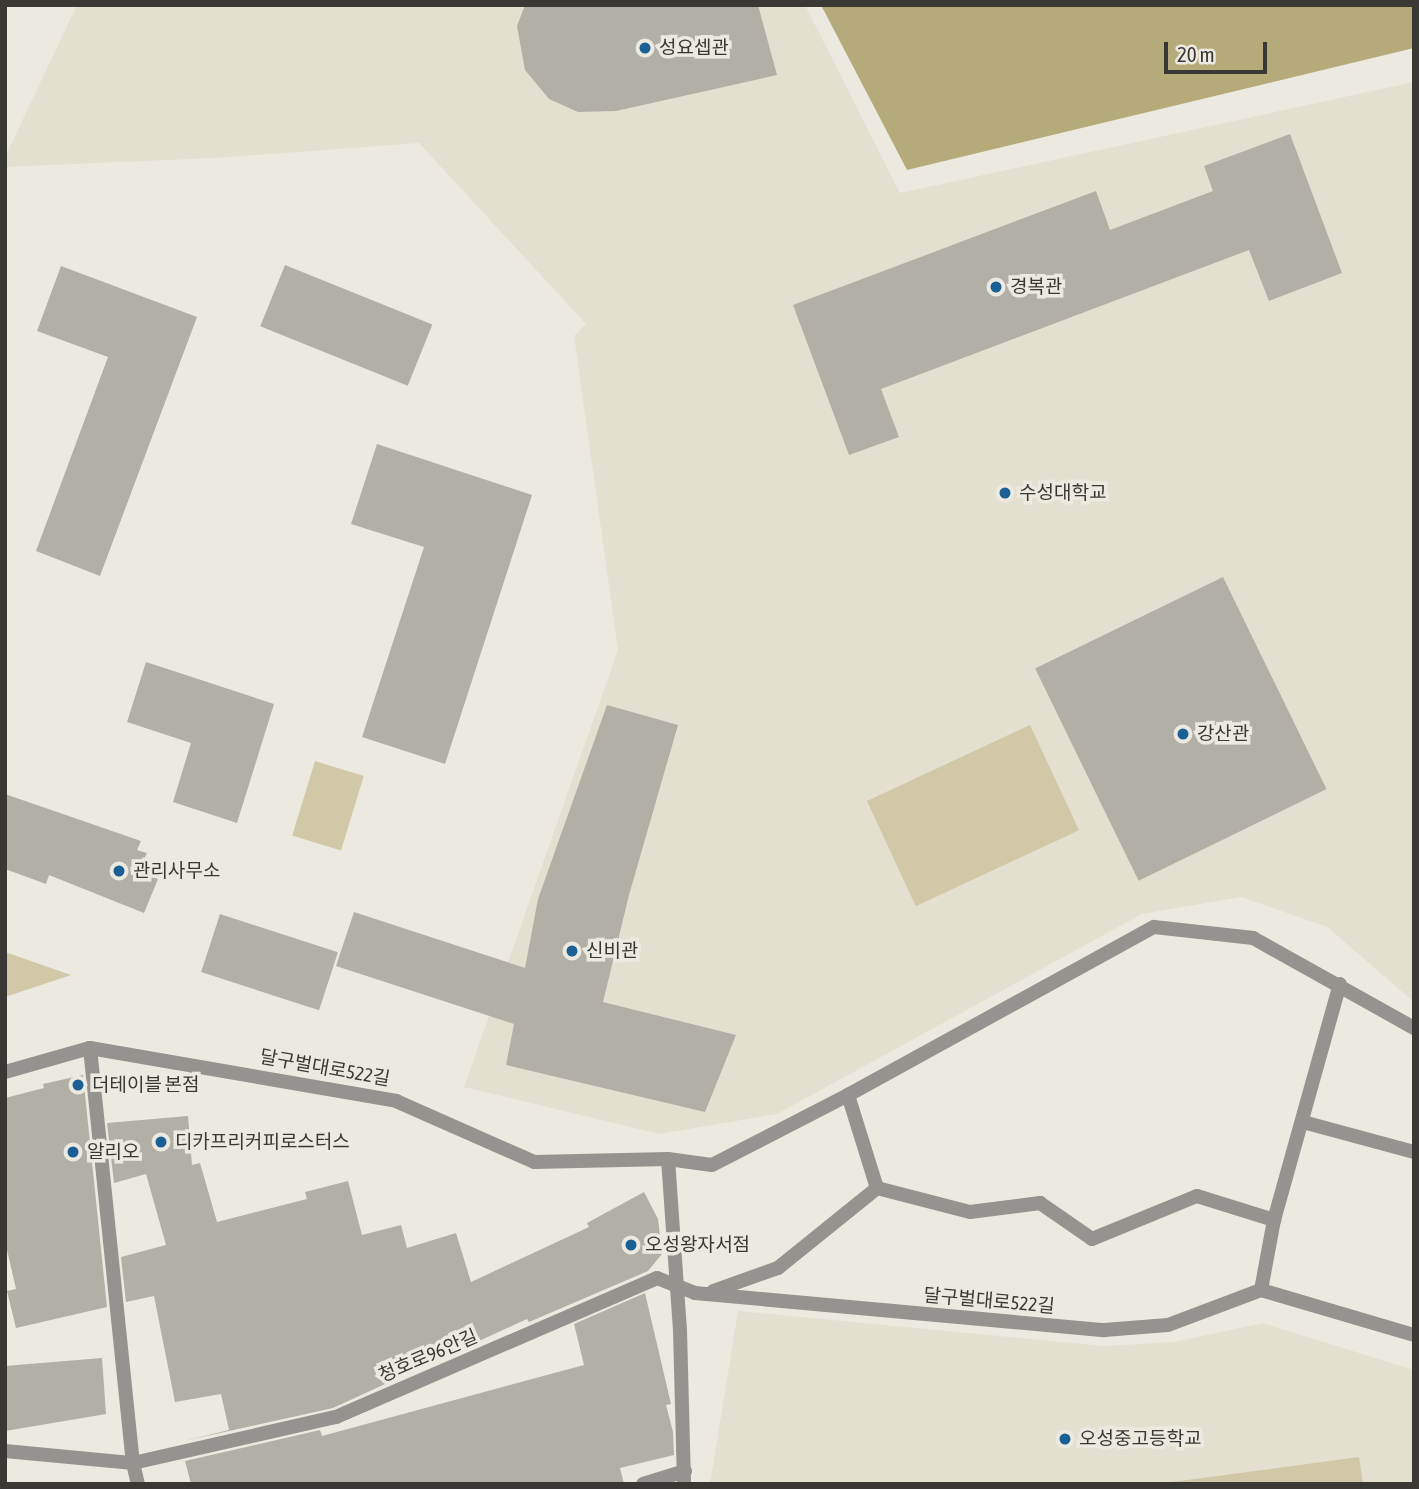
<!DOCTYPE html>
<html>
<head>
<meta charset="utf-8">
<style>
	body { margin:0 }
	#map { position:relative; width:1419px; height:1489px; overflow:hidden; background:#eceae0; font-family:"Asap Condensed","Noto Sans KR",sans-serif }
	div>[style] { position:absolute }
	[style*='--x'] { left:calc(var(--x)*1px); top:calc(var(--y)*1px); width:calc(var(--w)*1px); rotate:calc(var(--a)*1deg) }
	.built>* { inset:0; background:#e4e0cf }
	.green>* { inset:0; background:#d0c8a6; transform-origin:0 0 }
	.forest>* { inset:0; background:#b5aa7a }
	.building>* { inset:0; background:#b1afa6; transform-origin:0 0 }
	.street>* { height:14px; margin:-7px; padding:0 7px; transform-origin:7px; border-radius:7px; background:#94938f }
	.dots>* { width:19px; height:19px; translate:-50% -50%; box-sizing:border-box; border:4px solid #eceae0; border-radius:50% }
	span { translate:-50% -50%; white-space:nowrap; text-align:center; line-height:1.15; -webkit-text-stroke:7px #eceae0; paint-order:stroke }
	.poi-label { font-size:19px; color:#393834 }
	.left { translate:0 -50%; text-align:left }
	.street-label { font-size:19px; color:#393834 }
	.frame { position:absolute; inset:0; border:7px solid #393834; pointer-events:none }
	.scale { position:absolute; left:1164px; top:42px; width:103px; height:32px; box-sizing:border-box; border:4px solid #393834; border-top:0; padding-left:9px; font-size:21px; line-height:24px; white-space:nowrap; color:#393834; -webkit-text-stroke:5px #eceae0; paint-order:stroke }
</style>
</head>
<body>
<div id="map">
	<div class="built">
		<div style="clip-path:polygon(77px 5px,805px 5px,900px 193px,1414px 82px,1414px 1002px,1327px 927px,1241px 897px,1142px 914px,777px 1114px,659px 1134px,464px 1087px,618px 650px,574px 336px,586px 324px,419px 143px,215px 158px,5px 167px,5px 157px)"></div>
		<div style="clip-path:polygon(738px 1311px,1104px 1346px,1174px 1342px,1263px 1323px,1414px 1370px,1414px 1484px,710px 1484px)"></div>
	</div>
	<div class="green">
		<div style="left:1030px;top:725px;width:116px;height:180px;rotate:65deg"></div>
		<div style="left:315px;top:761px;width:51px;height:78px;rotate:17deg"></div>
		<div style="clip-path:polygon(5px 952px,71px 975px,5px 997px)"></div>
		<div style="clip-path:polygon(1359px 1457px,1363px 1484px,1157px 1484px)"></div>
	</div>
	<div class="forest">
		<div style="clip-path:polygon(821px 5px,1414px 5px,1414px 48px,907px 170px)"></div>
	</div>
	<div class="building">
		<div style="clip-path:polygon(525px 5px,758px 5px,777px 75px,616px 111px,578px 112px,549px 99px,525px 70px,517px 26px)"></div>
		<div style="clip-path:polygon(1290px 134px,1342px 273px,1269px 301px,1249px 250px,881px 389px,899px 437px,849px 455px,793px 305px,1096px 191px,1110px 230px,1213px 191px,1204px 166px)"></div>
		<div style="left:285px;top:265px;width:159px;height:66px;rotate:22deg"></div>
		<div style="clip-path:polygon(61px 266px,197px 317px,100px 576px,36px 551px,108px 357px,37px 331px)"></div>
		<div style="clip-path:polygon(377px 444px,532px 495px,445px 764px,362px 737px,424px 547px,351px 524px)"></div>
		<div style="left:1223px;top:577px;width:236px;height:209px;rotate:64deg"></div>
		<div style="clip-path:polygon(146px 662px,274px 704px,237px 823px,173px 802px,191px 743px,127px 722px)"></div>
		<div style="clip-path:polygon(607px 705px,678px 725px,629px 895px,603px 1002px,736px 1035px,705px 1112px,506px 1065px,514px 1024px,336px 966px,354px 912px,525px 968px,538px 899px)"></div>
		<div style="clip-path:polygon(5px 794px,141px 841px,137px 850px,147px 853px,143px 862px,153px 866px,150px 876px,158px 879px,144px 913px,49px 875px,46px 884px,5px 869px)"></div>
		<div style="left:220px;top:914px;width:124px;height:61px;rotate:18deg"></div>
		<div style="clip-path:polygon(83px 1075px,107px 1307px,16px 1328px,7px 1291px,16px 1289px,5px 1241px,5px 1098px,44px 1088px,43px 1084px)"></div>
		<div style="clip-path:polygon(188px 1116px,192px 1165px,200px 1163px,217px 1222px,307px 1199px,305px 1192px,348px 1181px,362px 1235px,401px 1225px,407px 1248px,456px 1233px,471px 1282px,589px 1227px,587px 1223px,644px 1192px,658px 1219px,662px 1254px,648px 1271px,529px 1322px,527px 1319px,333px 1408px,184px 1441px,229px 1430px,221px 1394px,175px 1402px,154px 1296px,126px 1302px,121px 1257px,166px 1245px,146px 1174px,114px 1183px,107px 1123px)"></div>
		<div style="clip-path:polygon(645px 1293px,671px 1404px,666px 1405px,673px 1432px,674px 1455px,620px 1468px,624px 1484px,191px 1484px,185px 1461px,320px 1430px,322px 1436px,584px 1365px,574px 1324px)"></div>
		<div style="clip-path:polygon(102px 1358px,106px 1414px,5px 1431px,5px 1366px)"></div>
	</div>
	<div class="street">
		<div style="--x:90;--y:1048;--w:417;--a:84.1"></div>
		<div style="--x:133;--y:1463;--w:22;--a:77"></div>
		<div style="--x:5;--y:1072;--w:88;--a:-15.8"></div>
		<div style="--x:90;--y:1048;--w:311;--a:9.8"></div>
		<div style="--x:396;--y:1101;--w:151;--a:23.8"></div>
		<div style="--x:534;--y:1162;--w:134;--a:-1.3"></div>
		<div style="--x:668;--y:1159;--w:171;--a:86"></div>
		<div style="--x:680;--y:1330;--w:154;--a:88.5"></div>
		<div style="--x:848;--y:1095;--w:97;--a:72.7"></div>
		<div style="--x:1303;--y:1122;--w:115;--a:15.1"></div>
		<div style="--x:668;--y:1159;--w:44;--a:7.8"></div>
		<div style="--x:712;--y:1165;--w:153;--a:-27.2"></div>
		<div style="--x:848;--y:1095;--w:349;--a:-28.8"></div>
		<div style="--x:1154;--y:927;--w:100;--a:6.3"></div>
		<div style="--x:1253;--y:938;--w:184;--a:29.2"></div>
		<div style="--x:1261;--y:1290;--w:71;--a:-79.5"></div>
		<div style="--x:1274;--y:1220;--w:245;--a:-74.4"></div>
		<div style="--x:713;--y:1291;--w:69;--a:-19.5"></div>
		<div style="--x:778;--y:1268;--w:127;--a:-38.9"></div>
		<div style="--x:877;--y:1188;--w:96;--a:14.5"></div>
		<div style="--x:970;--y:1212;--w:71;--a:-7.3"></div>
		<div style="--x:1040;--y:1203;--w:63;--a:34.7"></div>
		<div style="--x:1092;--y:1239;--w:113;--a:-22.3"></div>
		<div style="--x:1197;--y:1196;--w:81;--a:17.3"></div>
		<div style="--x:5;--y:1451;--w:129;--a:5.4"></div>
		<div style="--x:133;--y:1463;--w:208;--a:-12.8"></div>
		<div style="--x:336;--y:1417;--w:350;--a:-23.4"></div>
		<div style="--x:657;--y:1278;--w:41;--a:21.5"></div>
		<div style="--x:695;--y:1293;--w:411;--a:5.2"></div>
		<div style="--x:1104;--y:1330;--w:64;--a:-4.5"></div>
		<div style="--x:1168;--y:1325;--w:99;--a:-20.6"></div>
		<div style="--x:1261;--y:1290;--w:159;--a:16.4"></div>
		<div style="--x:643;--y:1484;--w:44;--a:-17.2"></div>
	</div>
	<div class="dots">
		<div style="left:645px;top:48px;background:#1b6095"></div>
		<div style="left:996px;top:287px;background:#1b6095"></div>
		<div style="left:1005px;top:493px;background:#1b6095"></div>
		<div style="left:1183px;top:734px;background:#1b6095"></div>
		<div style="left:119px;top:871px;background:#1b6095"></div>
		<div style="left:572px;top:951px;background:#1b6095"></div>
		<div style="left:78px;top:1085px;background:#1b6095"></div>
		<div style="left:161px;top:1142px;background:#1b6095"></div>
		<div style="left:73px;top:1152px;background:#1b6095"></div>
		<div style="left:631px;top:1245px;background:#1b6095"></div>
		<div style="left:1065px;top:1439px;background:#1b6095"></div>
	</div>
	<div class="poi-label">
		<span class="left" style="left:659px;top:48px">성요셉관</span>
		<span class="left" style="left:1010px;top:287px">경복관</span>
		<span class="left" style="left:1019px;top:493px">수성대학교</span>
		<span class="left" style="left:1197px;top:734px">강산관</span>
		<span class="left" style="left:133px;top:871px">관리사무소</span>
		<span class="left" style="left:586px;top:951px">신비관</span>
		<span class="left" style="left:92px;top:1085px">더테이블 본점</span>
		<span class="left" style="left:175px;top:1142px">디카프리커피로스터스</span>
		<span class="left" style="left:87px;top:1152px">알리오</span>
		<span class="left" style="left:645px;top:1245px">오성왕자서점</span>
		<span class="left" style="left:1079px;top:1439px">오성중고등학교</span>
	</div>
	<div class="street-label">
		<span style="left:325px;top:1068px;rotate:10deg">달구벌대로522길</span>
		<span style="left:989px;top:1301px;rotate:5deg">달구벌대로522길</span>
		<span style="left:428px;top:1356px;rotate:-23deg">청호로96안길</span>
	</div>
	<div class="frame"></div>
	<div class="scale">20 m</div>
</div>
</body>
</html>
